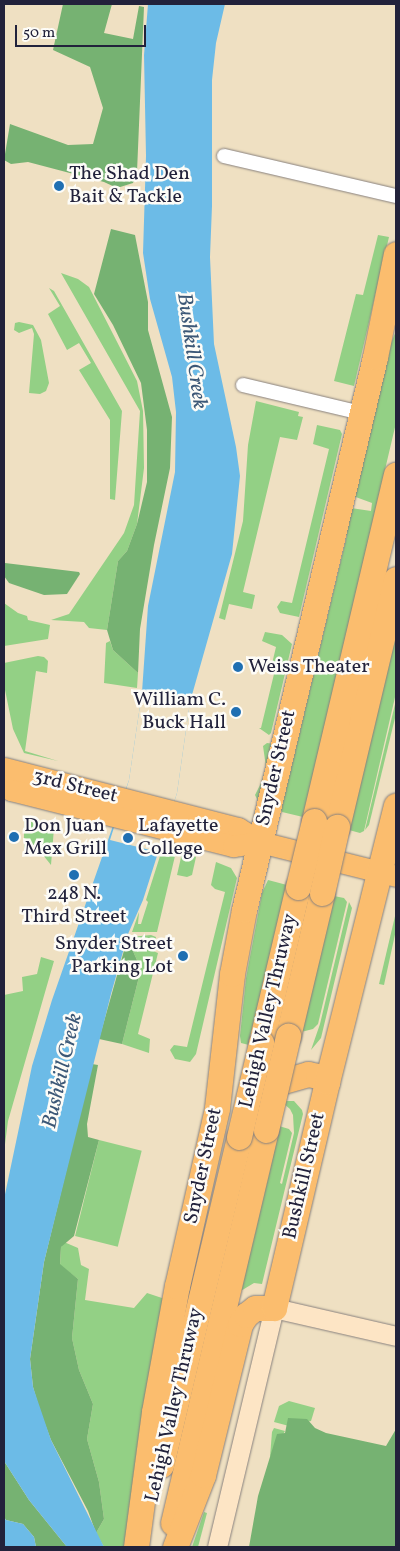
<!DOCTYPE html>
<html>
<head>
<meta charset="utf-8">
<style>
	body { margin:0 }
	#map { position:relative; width:400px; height:1551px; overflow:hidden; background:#efe0c2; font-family:Vollkorn,serif }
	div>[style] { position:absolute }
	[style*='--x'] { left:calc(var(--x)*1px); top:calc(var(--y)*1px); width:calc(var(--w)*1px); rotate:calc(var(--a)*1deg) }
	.green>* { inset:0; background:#93d085; transform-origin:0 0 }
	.forest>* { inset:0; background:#76b272 }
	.water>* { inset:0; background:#6cbbe7 }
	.pier>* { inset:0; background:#efe0c2 }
	.roads { filter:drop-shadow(0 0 1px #88817e) drop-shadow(0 0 1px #88817e) }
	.street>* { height:14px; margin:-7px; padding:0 7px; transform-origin:7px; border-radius:7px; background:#fff }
	.secondary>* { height:19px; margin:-9.5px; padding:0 9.5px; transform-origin:9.5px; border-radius:9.5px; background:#fde5c5 }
	.primary>* { height:21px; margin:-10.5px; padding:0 10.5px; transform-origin:10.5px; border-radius:10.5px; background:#fbbd6e }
	.highway>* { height:25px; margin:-12.5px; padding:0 12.5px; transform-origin:12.5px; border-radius:12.5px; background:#fbbd6e }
	.bridges { filter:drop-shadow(0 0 1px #88817e) drop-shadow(0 0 1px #88817e) }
	.highway-bridge>* { height:25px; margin:-12.5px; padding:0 12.5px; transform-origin:12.5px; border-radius:12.5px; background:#fbbd6e }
	.dots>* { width:14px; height:14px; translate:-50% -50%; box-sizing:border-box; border:2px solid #fdfcf7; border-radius:50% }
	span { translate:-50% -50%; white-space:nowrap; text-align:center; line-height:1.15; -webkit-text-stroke:5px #fdfcf7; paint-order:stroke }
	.poi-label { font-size:20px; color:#22223b }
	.left { translate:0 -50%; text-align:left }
	.right { translate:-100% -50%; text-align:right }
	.street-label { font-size:20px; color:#22223b }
	.water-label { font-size:21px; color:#3c5877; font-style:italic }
	.frame { position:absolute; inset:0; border:5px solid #22223b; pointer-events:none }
	.scale { position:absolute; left:15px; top:25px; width:131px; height:22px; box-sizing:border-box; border:2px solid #22223b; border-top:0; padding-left:6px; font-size:15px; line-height:18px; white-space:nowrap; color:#22223b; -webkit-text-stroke:4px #fdfcf7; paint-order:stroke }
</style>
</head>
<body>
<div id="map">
	<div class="green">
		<div style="clip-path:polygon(378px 235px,389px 237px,354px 386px,334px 381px,356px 294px,363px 295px)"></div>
		<div style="clip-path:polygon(61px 273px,78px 279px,89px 287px,137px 381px,143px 411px,144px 468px,137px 524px,127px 551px,118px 561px,107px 630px,89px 628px,84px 622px,51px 620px,69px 614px,124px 533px,134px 505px,140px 411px)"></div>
		<div style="clip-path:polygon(49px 288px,54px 291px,122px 411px,115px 500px,110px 499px,110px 420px,79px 370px,91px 363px,79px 343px,67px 350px,48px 314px,60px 306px)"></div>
		<div style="clip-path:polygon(19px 322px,33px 325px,41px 340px,49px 383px,46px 391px,40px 394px,29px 393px,34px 334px,32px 328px,19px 333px,14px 330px,15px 323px)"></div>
		<div style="clip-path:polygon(396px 331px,396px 423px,303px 817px,282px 812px,281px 810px,347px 535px,345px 534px,351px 508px,371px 511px,372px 503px,353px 496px,388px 350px)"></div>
		<div style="clip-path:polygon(256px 401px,299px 412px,298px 416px,303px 417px,297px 440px,280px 437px,243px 592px,255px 595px,252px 609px,229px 604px,225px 620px,219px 618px,243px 521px,248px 445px)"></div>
		<div style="clip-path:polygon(317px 425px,340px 430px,342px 434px,299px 617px,280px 613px,277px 607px,281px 601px,292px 603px,329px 449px,313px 444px)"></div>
		<div style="clip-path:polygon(4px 603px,18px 613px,27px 616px,28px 620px,50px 625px,48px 639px,4px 646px)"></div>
		<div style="clip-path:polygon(396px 631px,396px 693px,364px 831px,360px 833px,349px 830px)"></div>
		<div style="clip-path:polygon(265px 632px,282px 635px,292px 644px,271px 733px,269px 735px,259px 728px,261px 728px,274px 674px,270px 672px,276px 647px,262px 641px)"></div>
		<div style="clip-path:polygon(110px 641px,113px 650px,138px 673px,137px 688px,104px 683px,106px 643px)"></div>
		<div style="clip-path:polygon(38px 656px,44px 657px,48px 661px,47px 673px,36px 671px,25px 751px,58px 761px,24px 753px,13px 729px,4px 685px,4px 663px)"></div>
		<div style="clip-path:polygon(396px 700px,396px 714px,369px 825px,365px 830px)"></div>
		<div style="clip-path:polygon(267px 743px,274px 744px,259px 803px,255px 795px,262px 781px,266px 767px,263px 746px)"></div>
		<div style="clip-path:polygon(24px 820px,54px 828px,51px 865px,43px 855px,24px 855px)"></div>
		<div style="clip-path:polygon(161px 853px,175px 856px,157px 932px,132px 932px,139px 912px,138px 924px,141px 924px,148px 902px,146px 900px)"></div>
		<div style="clip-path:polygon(182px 853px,196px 857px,192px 875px,187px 877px,177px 875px)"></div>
		<div style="clip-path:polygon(216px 862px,231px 868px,237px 878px,196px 1054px,190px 1062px,175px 1059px,170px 1050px,174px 1045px,187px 1047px,206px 969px,225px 892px,215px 889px,211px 885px)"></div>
		<div style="clip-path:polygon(268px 880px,287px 885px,249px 1045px,241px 1043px,240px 1036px,246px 978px,262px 893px)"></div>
		<div style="clip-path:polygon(334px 896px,344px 898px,347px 902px,318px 1024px,313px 1029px,301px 1032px)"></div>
		<div style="clip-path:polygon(349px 902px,352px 908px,321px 1038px,311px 1050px,320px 1024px)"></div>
		<div style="clip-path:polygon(396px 912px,396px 930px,384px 985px,379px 984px)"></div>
		<div style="clip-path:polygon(151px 935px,156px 937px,153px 951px,158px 953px,138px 1034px,150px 1039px,149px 1053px,122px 1044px,141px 969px,132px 949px,127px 948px,130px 937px)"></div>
		<div style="clip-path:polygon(41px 957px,54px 961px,8px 1121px,4px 1152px,4px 995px,23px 991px,22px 977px,37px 974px)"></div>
		<div style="clip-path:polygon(285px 1101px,294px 1101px,302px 1110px,303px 1114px,262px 1284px,254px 1283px,239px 1292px,279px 1126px,289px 1129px,292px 1133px,280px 1183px,282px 1184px,294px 1133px,293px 1115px,290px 1109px,284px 1104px)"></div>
		<div style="left:99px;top:1140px;width:44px;height:99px;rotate:14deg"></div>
		<div style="clip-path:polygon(64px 1242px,78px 1248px,81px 1265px,89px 1269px,85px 1300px,134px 1308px,147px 1293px,165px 1299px,124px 1547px,104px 1547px,96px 1533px,104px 1519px,99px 1482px,87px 1439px,93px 1404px,79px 1370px,72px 1338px,78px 1279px,60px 1265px,61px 1247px)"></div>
		<div style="clip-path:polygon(289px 1401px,315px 1408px,311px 1421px,289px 1426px,274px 1422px,279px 1406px)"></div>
		<div style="clip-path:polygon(274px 1428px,285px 1431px,270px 1457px,272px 1432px)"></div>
		<div style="clip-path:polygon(204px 1512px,207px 1513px,198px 1547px,192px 1547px)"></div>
	</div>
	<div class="forest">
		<div style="clip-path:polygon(63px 4px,112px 4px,104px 33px,133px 39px,139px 6px,144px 7px,137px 172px,133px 183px,117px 188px,104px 182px,28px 162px,11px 164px,4px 160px,10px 124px,68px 145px,93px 144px,103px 108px,90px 67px,53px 50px)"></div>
		<div style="clip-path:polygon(111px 229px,135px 235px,148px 302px,148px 330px,172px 417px,170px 468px,154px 545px,140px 629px,138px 673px,113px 650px,107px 630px,118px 561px,127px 551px,137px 524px,147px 482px,147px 430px,141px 383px,113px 325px,94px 294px)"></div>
		<div style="clip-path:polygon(5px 563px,79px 572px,80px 574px,67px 594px,44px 595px,9px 583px,4px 576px)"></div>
		<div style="clip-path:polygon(125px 947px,132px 949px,141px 969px,122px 1044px,99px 1039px)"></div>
		<div style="clip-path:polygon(92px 1064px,98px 1065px,87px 1124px,88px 1137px,99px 1140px,74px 1236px,61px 1247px,60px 1264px,78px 1279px,72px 1338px,79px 1370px,93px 1404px,87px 1439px,99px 1482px,104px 1519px,96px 1533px,88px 1511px,51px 1440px,40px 1411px,33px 1387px,30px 1359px,44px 1262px)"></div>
		<div style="clip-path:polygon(288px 1418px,307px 1419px,315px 1428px,326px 1433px,386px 1446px,396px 1429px,396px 1547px,249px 1547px,258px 1496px,277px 1434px,285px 1433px)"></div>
		<div style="clip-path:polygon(4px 1461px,29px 1500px,67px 1547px,36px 1547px,34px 1537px,23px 1524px,6px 1520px,4px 1517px)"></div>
	</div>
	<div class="water">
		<div style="clip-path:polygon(148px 4px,225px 4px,216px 43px,212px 80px,212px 206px,210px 257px,214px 344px,236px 447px,240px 476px,232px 554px,190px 702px,177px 793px,143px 900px,128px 934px,111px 994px,44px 1262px,30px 1359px,33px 1387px,51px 1440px,104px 1547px,67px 1547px,29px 1500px,4px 1461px,4px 1199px,32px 1066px,52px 1000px,129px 780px,142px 692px,148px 606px,175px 472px,176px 412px,172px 377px,150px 299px,143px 253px,146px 156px,144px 55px)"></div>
		<div style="clip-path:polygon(4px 1517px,6px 1520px,23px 1524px,34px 1537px,36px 1547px,4px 1547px)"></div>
	</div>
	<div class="pier">
		<div style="clip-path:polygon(142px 692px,190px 702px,177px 793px,158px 852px,110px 840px,129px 780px)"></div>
	</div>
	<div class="roads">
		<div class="street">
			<div style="--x:224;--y:156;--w:177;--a:13.1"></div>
			<div style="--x:243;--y:385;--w:121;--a:13.3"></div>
		</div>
		<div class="secondary">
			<div style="--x:217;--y:1547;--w:246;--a:-76.6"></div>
			<div style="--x:274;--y:1308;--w:125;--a:12.9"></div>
		</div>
		<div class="primary">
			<div style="--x:4;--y:768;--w:242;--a:14.4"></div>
			<div style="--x:238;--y:828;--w:26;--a:32"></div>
			<div style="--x:260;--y:842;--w:140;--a:14"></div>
			<div style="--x:4;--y:785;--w:9;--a:36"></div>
			<div style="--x:11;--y:790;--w:229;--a:14.2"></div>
			<div style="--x:233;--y:846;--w:27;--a:-8"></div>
		</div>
		<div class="highway">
			<div style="--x:314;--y:821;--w:356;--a:-76.7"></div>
			<div style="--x:337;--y:827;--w:255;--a:-76.6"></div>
			<div style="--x:288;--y:1036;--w:147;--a:-76.6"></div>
			<div style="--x:261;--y:1043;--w:160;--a:-76.7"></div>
			<div style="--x:259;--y:1088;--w:51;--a:-15.9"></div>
			<div style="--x:308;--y:1074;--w:10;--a:11"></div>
			<div style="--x:318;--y:1076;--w:11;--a:34"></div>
			<div style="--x:161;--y:1465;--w:337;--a:-76.6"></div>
			<div style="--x:173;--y:1523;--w:404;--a:-76.7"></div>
			<div style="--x:136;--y:1547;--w:136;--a:-82.4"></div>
			<div style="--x:154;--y:1412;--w:128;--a:-79.7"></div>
			<div style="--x:177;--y:1286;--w:182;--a:-77.3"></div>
			<div style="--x:217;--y:1108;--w:135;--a:-83.6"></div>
			<div style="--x:232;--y:974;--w:65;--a:-79.4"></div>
			<div style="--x:244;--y:910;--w:568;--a:-76.67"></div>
			<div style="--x:375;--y:357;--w:105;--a:-78.5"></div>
			<div style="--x:175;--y:1547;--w:77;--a:-68.7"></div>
			<div style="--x:203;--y:1475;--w:155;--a:-76.2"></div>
			<div style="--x:240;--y:1324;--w:11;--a:-56"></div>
			<div style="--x:246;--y:1315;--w:11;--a:-38"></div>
			<div style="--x:255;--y:1308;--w:19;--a:0"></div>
			<div style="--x:274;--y:1308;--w:232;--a:-76.8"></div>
			<div style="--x:327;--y:1082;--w:285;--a:-76"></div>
		</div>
	</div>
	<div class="bridges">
		<div class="highway-bridge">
			<div style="--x:298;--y:887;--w:68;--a:-76.4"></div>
			<div style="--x:322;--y:893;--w:68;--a:-77.2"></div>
			<div style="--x:266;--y:1130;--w:97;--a:-76.8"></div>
			<div style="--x:239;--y:1137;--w:97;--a:-76.8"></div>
		</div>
	</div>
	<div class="dots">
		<div style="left:59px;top:186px;background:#1f6fb2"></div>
		<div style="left:238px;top:667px;background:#1f6fb2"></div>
		<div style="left:236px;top:712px;background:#1f6fb2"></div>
		<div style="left:14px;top:837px;background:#1f6fb2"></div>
		<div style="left:128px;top:838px;background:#1f6fb2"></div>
		<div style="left:74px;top:875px;background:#1f6fb2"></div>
		<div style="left:183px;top:956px;background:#1f6fb2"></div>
	</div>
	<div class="poi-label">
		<span class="left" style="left:69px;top:186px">The Shad Den<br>Bait &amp; Tackle</span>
		<span class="left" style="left:248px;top:667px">Weiss Theater</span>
		<span class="right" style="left:226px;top:712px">William C.<br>Buck Hall</span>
		<span class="left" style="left:24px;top:838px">Don Juan<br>Mex Grill</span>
		<span class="left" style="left:138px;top:838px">Lafayette<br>College</span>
		<span style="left:74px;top:906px">248 N.<br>Third Street</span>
		<span class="right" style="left:173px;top:956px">Snyder Street<br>Parking Lot</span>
	</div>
	<div class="street-label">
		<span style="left:277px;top:768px;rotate:-77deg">Snyder Street</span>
		<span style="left:75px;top:787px;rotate:14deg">3rd Street</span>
		<span style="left:269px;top:1011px;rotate:-77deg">Lehigh Valley Thruway</span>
		<span style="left:204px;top:1166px;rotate:-78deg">Snyder Street</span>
		<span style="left:305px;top:1176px;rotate:-77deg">Bushkill Street</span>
		<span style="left:175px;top:1405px;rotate:-77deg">Lehigh Valley Thruway</span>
	</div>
	<div class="water-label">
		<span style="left:191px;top:351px;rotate:82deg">Bushkill Creek</span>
		<span style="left:63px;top:1071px;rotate:-77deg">Bushkill Creek</span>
	</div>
	<div class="frame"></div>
	<div class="scale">50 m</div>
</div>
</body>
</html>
